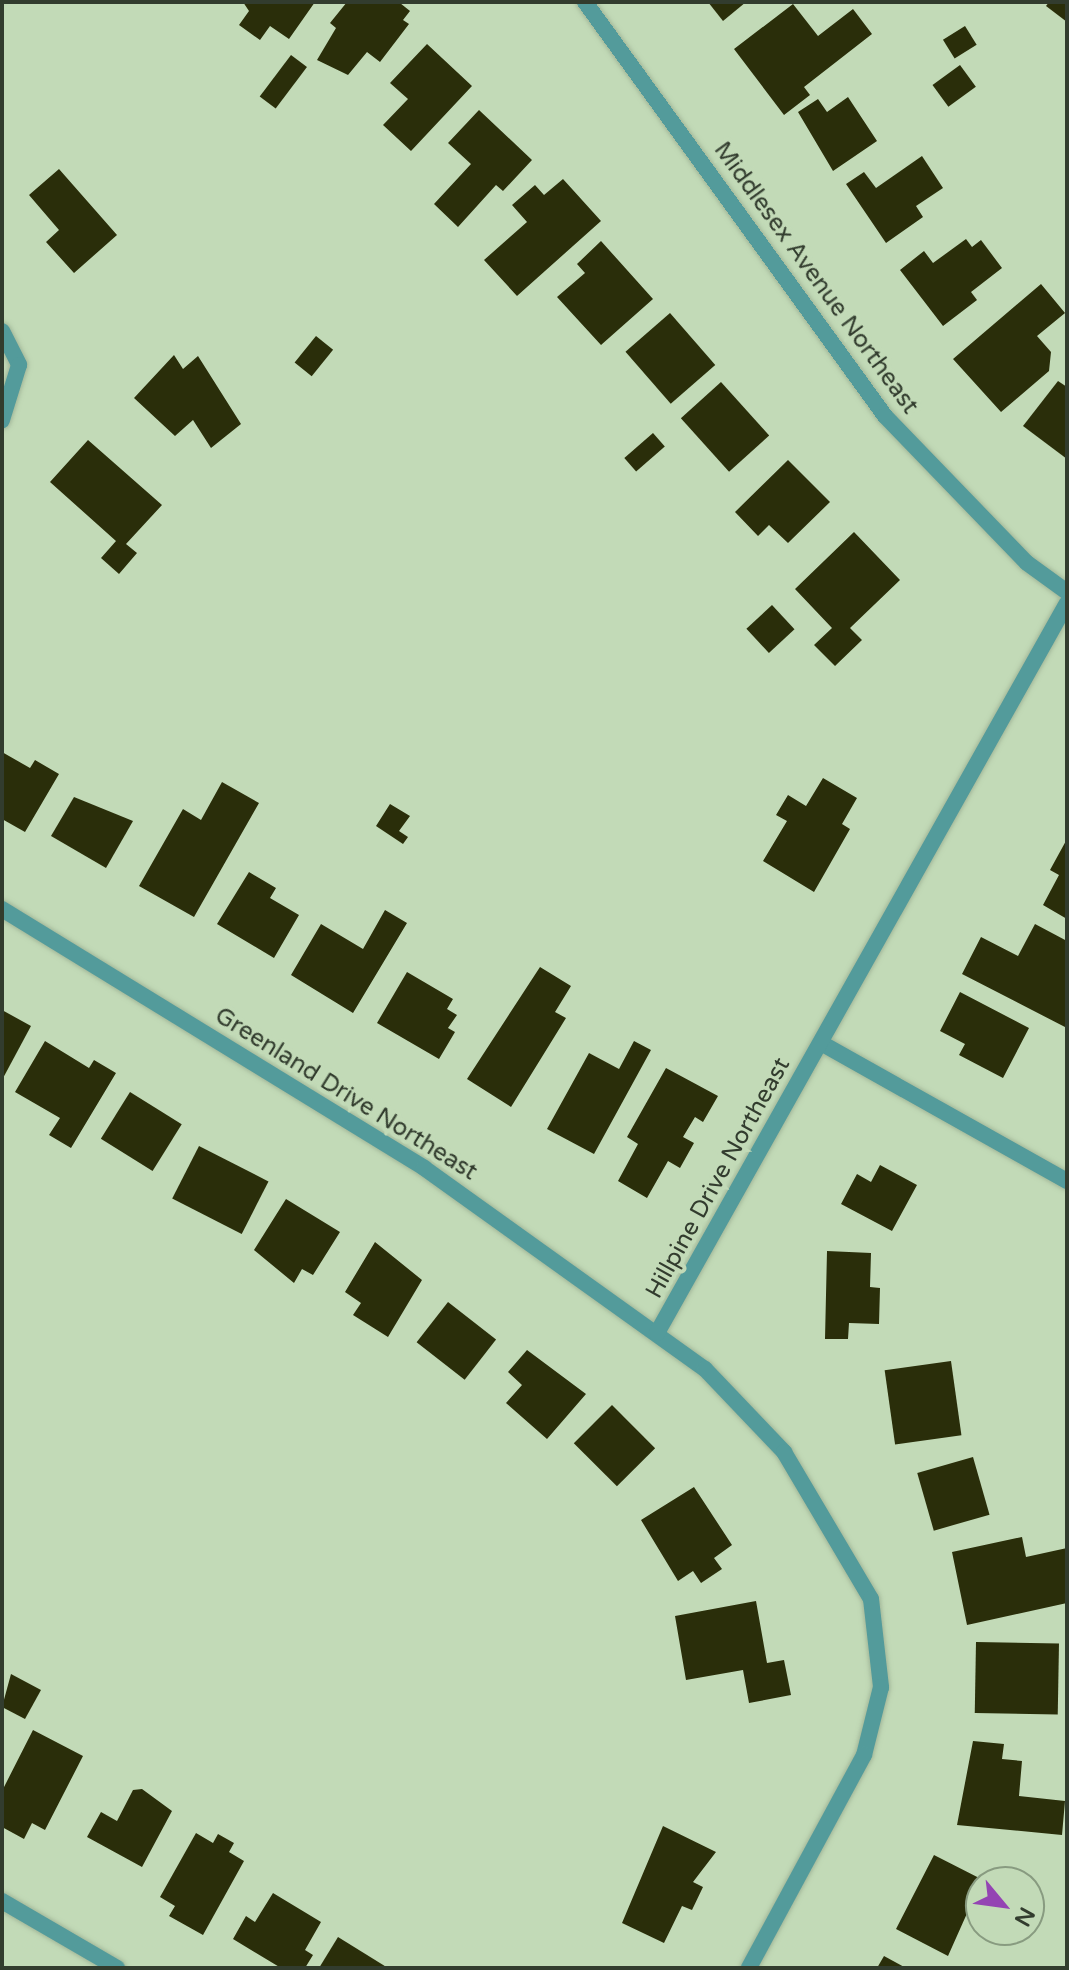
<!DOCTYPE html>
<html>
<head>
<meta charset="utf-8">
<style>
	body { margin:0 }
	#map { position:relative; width:1069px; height:1970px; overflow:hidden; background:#c2dab7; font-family:"Varela Round",sans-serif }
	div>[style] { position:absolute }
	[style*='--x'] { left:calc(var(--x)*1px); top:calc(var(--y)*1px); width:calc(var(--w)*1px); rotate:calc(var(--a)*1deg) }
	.building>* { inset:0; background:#2a2e0a; transform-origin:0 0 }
	.roads { filter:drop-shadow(0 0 2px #a2b799) drop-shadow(0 0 2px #a2b799) }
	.minor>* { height:16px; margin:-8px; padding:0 8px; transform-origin:8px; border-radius:8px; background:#539b9b }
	span { translate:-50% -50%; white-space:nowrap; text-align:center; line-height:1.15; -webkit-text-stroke:8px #c2dab7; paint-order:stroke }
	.street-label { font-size:24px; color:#323c2e }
	.frame { position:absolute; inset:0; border:4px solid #323c2e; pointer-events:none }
	.north { position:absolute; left:965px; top:1866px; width:80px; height:80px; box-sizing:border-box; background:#c2dab7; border:2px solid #889b80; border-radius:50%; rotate:119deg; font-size:22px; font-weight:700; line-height:32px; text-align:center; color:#323c2e }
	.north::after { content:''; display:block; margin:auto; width:28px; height:36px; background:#9444b3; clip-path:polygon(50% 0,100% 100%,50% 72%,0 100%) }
</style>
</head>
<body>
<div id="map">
	<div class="building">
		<div style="clip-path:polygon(243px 2px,315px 2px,289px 39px,270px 26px,260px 40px,239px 25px,249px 11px)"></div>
		<div style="clip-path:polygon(347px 2px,400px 3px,410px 11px,403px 20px,409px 24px,380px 62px,367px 52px,348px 75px,317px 60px,336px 28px,330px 23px)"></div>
		<div style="clip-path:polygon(708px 2px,746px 2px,723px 21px)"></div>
		<div style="clip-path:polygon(1049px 2px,1067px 2px,1067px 22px,1046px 6px)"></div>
		<div style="clip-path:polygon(793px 4px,818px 36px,853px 9px,872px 34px,804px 87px,810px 95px,784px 115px,734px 49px)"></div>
		<div style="left:965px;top:26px;width:22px;height:26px;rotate:58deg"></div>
		<div style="clip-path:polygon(427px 44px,472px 86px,411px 151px,383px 125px,408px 99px,390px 83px)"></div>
		<div style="left:291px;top:55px;width:20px;height:52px;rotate:37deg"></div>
		<div style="left:960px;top:65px;width:27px;height:34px;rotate:54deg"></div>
		<div style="clip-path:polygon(848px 97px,877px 141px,833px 171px,798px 112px,818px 99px,827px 112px)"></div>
		<div style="clip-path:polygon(479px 110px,532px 160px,503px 191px,496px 185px,458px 227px,434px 204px,471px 164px,448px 143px)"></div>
		<div style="clip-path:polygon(922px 156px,943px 188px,916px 206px,923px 217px,886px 243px,846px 184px,864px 172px,876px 188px)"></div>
		<div style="clip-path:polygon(59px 169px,117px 235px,74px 273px,46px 242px,59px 230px,29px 195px)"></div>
		<div style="clip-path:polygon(563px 179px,601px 221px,517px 296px,484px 260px,527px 222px,512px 205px,535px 185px,544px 195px)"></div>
		<div style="clip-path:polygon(966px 239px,972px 247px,981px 240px,1002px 268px,971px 292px,977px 300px,943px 326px,900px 270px,924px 251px,933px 263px)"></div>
		<div style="clip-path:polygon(601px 241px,653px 299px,601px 345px,557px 297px,585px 273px,577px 264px)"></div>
		<div style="clip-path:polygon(1041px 284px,1065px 313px,1037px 336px,1051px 352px,1049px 371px,1001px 412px,953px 359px)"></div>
		<div style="left:670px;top:313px;width:69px;height:59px;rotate:49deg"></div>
		<div style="left:316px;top:336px;width:22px;height:34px;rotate:39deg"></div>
		<div style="clip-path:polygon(174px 355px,183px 369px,198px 356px,241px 424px,211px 448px,193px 420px,175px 436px,134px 398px)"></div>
		<div style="clip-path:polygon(1058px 381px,1067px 387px,1067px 459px,1023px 426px)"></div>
		<div style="left:721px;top:382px;width:72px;height:54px;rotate:48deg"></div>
		<div style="left:653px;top:433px;width:18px;height:38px;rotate:49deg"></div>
		<div style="clip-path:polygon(88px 440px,162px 505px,126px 544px,137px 553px,119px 574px,101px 558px,116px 541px,50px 482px)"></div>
		<div style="clip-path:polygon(788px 460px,830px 502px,788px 543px,769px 525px,758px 536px,735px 512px)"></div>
		<div style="clip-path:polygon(854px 532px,900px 580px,850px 628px,862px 640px,835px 666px,814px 645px,832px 628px,795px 589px)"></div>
		<div style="left:772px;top:605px;width:33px;height:35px;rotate:47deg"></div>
		<div style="clip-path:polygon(2px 752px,30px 768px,35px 760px,59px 774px,25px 832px,2px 819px)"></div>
		<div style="clip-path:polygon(823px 778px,857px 798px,842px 824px,850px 829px,814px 892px,763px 861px,787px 821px,776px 815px,788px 795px,806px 806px)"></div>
		<div style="clip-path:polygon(222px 782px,259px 803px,194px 917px,139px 886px,183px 809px,201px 820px)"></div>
		<div style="clip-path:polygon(74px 797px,133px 821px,106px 868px,51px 836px)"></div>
		<div style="clip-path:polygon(390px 804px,410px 816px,399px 831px,408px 837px,403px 844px,376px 826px)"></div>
		<div style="clip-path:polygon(1067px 839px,1067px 919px,1043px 905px,1059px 875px,1050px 870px)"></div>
		<div style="clip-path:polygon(249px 872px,276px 888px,270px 898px,299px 915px,274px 958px,217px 924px)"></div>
		<div style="clip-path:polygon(385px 910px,407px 923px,353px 1013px,291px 975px,321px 924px,363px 949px)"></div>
		<div style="clip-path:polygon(1035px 924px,1067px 941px,1065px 1027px,962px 974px,981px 937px,1018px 956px)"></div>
		<div style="clip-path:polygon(540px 967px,571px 986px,555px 1012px,566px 1018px,511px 1107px,467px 1079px)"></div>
		<div style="clip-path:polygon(407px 972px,453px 999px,447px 1009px,457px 1015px,448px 1028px,455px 1032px,439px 1059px,377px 1023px)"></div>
		<div style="clip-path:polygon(960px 992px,1029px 1028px,1003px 1078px,959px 1055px,965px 1044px,940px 1031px)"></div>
		<div style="clip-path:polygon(2px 1010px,31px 1026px,2px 1080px)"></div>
		<div style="clip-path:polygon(45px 1041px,89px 1068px,94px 1060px,116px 1073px,71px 1148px,49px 1135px,60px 1118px,15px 1092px)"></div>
		<div style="clip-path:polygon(634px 1041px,651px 1050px,594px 1154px,547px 1129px,589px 1053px,619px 1069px)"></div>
		<div style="clip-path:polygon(666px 1068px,718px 1096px,703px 1122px,695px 1117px,683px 1137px,694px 1143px,680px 1168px,668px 1161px,647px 1198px,618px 1181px,638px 1144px,627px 1137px)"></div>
		<div style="left:130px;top:1092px;width:61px;height:55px;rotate:32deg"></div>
		<div style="left:199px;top:1146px;width:78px;height:59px;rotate:27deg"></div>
		<div style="clip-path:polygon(880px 1165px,917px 1185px,892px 1231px,841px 1204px,857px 1174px,871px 1182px)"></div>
		<div style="clip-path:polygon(286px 1199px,340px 1232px,313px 1275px,302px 1269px,294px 1283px,254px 1250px)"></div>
		<div style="clip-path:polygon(375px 1242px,422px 1280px,388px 1337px,353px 1315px,361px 1303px,345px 1292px)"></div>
		<div style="clip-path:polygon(827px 1251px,871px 1253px,870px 1287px,880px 1288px,879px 1324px,849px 1323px,848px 1339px,825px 1339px)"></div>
		<div style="left:448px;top:1302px;width:61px;height:51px;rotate:38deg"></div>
		<div style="clip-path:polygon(527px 1350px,586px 1394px,547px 1439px,506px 1403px,522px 1385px,508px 1372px)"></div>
		<div style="left:951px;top:1361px;width:75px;height:67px;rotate:82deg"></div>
		<div style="left:612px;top:1405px;width:61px;height:54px;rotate:45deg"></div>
		<div style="left:973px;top:1457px;width:60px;height:58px;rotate:74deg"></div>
		<div style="clip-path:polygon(694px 1487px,732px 1545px,714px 1558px,722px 1569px,701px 1583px,693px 1571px,678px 1581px,641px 1520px)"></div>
		<div style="clip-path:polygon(1022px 1537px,1026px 1557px,1067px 1548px,1067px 1603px,967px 1625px,952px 1552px)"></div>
		<div style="clip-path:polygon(756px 1601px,767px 1663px,784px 1660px,791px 1695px,749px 1703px,743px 1670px,686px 1680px,675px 1616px)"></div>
		<div style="left:976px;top:1642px;width:83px;height:71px;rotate:1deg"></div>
		<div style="clip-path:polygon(11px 1674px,41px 1690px,25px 1719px,2px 1707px)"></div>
		<div style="clip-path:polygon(33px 1730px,83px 1756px,45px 1830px,32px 1823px,24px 1839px,2px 1827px,2px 1791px)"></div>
		<div style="clip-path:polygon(973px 1741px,1004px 1744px,1002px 1759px,1022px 1761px,1019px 1796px,1065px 1801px,1062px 1835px,957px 1825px)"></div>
		<div style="clip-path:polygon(142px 1789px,172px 1811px,142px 1867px,87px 1837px,101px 1812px,117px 1821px,133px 1790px)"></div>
		<div style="clip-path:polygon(663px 1826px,716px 1852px,693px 1882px,703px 1887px,692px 1910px,682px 1906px,664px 1943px,622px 1923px)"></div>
		<div style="clip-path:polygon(196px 1833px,213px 1843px,218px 1834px,234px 1843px,229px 1852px,244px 1861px,203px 1935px,169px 1916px,175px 1906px,160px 1897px)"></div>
		<div style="clip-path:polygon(934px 1855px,987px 1882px,981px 1882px,948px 1956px,896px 1929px)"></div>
		<div style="clip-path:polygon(273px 1893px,321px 1922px,305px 1950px,313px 1955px,305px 1968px,281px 1968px,233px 1939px,246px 1916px,255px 1922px)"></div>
		<div style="clip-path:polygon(338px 1937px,388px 1968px,319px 1968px)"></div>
		<div style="clip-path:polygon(884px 1956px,906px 1968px,877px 1968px)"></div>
	</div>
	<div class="roads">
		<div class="minor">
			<div style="--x:585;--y:2;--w:511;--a:54.07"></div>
			<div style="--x:885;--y:416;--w:204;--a:46"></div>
			<div style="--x:1027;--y:563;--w:49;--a:35.9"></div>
			<div style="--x:2;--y:331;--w:38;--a:63"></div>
			<div style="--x:19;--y:365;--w:58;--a:107.2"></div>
			<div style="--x:2;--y:909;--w:495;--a:31.5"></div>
			<div style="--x:424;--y:1168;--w:345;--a:35.6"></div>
			<div style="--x:705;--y:1369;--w:115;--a:46.4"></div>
			<div style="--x:784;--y:1452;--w:171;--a:59.4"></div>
			<div style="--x:871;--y:1599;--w:89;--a:83.5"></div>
			<div style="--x:881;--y:1687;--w:70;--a:104"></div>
			<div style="--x:864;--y:1755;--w:242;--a:118.4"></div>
			<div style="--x:821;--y:1043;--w:282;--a:29.3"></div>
			<div style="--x:657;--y:1333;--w:837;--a:-60.68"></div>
			<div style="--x:2;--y:1901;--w:133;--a:30.2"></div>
		</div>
	</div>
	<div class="street-label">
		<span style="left:816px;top:278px;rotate:54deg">Middlesex Avenue Northeast</span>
		<span style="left:346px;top:1094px;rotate:32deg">Greenland Drive Northeast</span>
		<span style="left:718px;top:1178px;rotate:-61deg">Hillpine Drive Northeast</span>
	</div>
	<div class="frame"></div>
	<div class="north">N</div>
</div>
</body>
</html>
